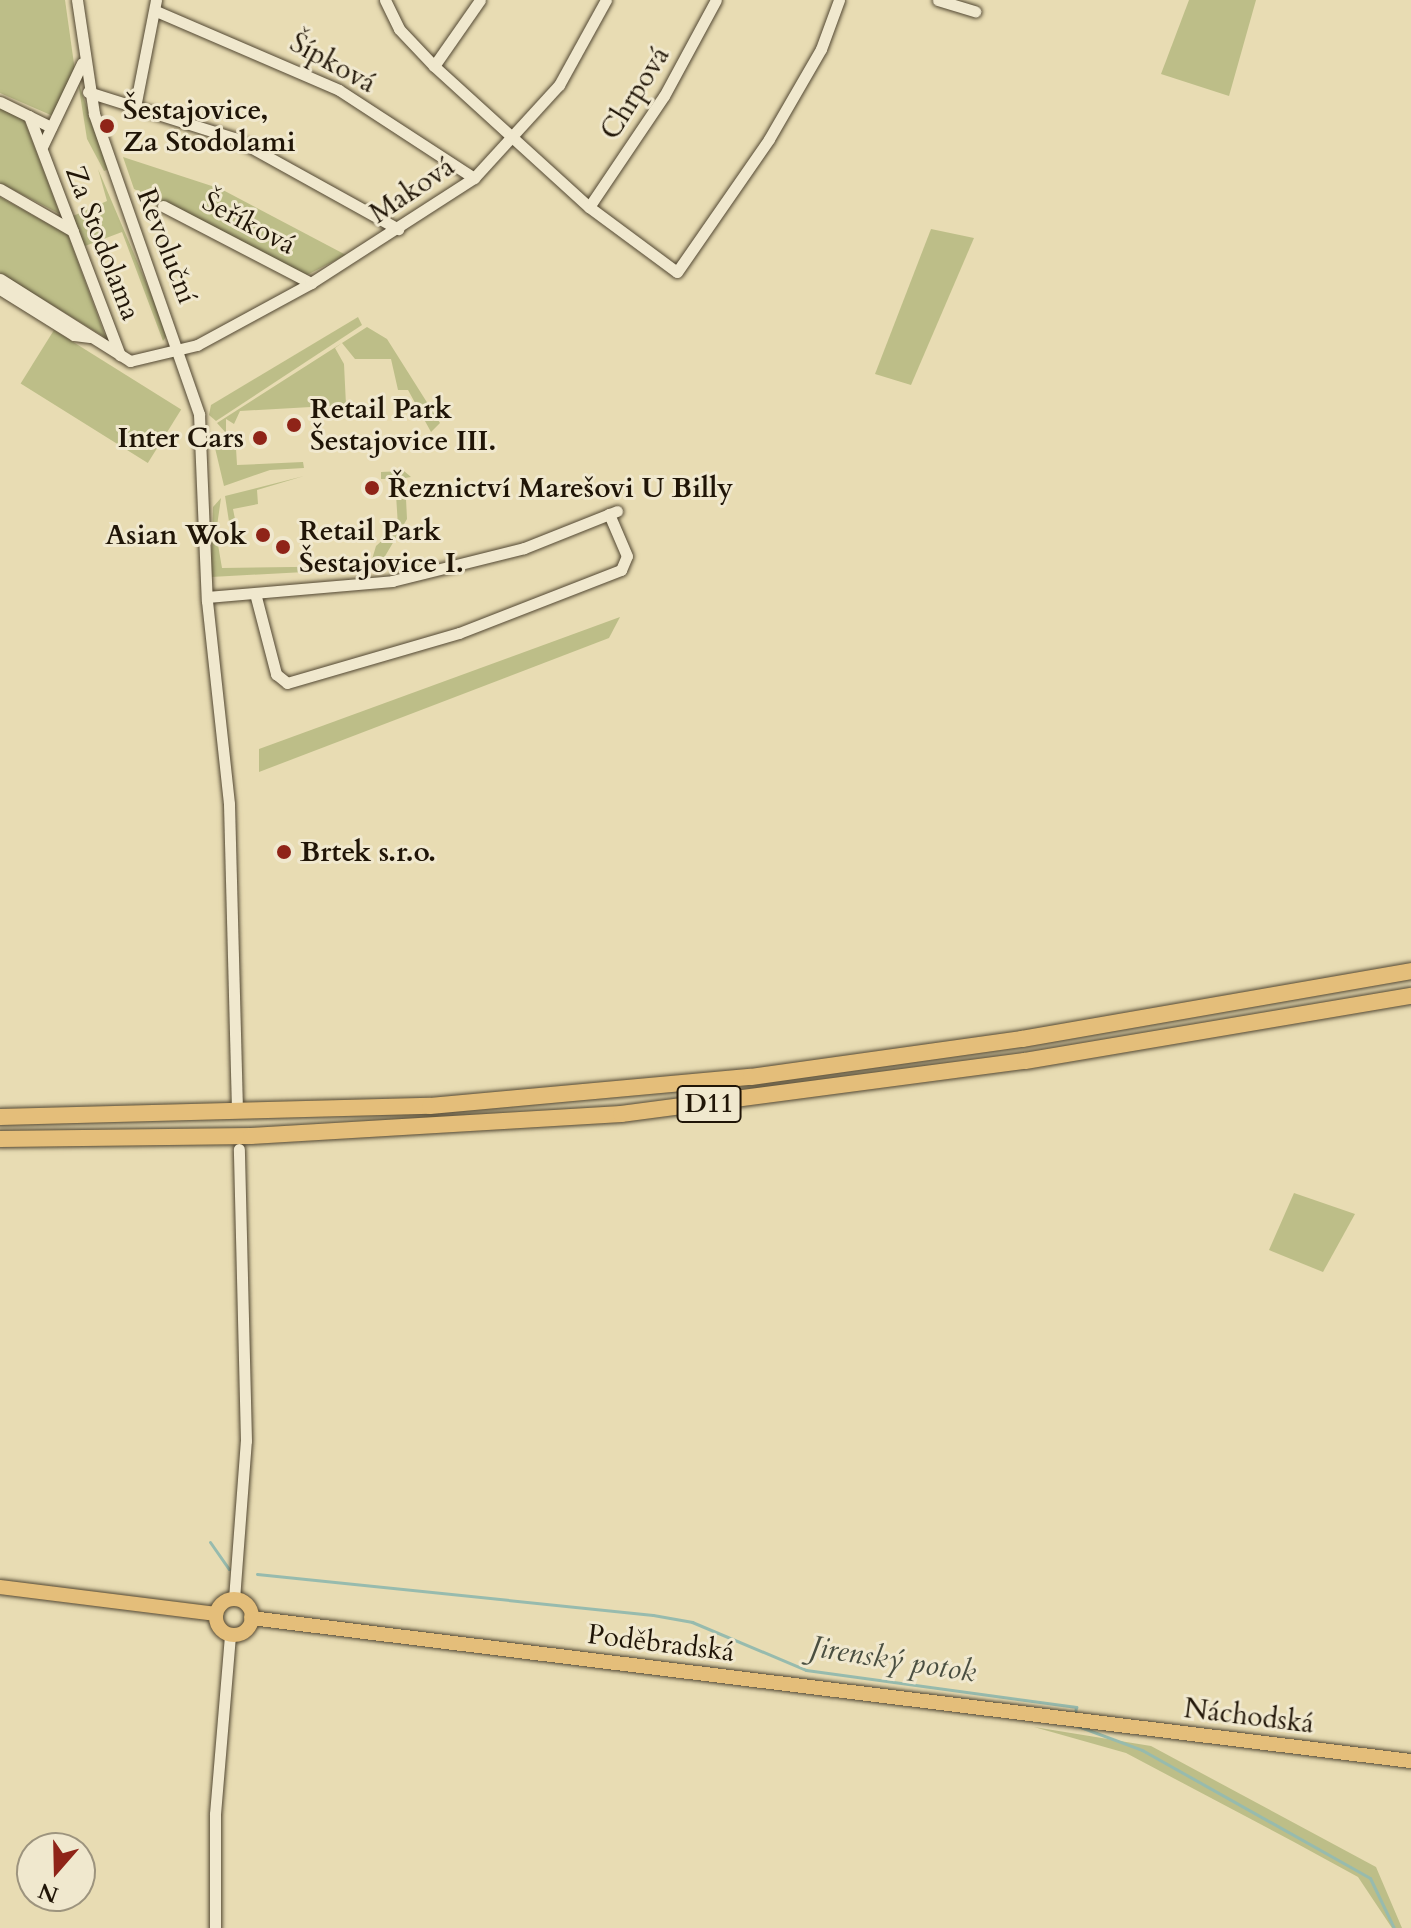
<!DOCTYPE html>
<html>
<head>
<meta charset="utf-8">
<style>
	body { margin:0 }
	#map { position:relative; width:1411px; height:1928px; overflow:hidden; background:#e8dcb3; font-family:Cardo,serif }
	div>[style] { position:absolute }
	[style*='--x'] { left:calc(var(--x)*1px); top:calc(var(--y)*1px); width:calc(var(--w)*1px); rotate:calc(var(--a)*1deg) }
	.green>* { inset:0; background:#bdbe88; transform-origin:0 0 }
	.stream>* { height:3px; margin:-1.5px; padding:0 1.5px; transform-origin:1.5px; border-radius:1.5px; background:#97bbae }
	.roads { filter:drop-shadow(0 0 2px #524732) drop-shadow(0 0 2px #524732) }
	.minor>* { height:11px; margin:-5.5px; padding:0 5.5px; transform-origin:5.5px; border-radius:5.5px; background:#f0e8ce }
	.major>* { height:14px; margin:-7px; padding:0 7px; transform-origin:7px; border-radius:7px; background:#e4be7a }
	.major>.ring { margin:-7px; padding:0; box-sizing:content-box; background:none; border:14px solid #e4be7a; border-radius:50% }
	.highway>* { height:16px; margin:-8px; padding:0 8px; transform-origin:8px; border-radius:8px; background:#e4be7a }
	.dots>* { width:22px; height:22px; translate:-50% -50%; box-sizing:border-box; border:4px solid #f0e8ce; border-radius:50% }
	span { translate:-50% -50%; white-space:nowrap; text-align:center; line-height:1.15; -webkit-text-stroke:6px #f0e8ce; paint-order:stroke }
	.shield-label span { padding:2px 6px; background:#f0e8ce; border:2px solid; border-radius:6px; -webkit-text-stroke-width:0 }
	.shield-label { font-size:26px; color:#201507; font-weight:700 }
	.street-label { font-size:28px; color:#201507 }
	.poi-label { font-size:28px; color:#201507; font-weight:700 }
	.left { translate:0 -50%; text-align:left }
	.right { translate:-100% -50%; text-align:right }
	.water-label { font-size:30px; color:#4a4f41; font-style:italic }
	.north { position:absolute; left:16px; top:1832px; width:80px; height:80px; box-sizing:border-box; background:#f0e8ce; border:2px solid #9d947e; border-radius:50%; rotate:200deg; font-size:22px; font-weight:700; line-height:32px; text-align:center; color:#201507 }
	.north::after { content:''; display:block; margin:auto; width:28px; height:36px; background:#8f2418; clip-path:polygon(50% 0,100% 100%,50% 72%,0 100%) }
</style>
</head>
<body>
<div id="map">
	<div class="green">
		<div style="clip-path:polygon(0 0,65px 0,75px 71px,53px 116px,0 93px)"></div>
		<div style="clip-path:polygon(1189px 0,1256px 0,1229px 96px,1161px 74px)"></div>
		<div style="clip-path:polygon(78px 82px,109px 169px,104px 171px,87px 139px)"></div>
		<div style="clip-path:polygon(0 106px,23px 117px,60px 214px,0 183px)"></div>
		<div style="clip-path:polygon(123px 157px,221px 189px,346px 255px,307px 275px,134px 189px)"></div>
		<div style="clip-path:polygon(98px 169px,168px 334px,163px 341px,122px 232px,85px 246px,73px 216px,107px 201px)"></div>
		<div style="clip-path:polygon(0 197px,68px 235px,106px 338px,0 273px)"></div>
		<div style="clip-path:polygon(931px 229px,974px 238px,911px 385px,875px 374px)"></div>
		<div style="clip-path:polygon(358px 317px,362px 325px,216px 421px,209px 415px,211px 405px)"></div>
		<div style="clip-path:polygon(367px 327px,387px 339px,440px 423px,431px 432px,408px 390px,398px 390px,391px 359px,355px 359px,342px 343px,335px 348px,344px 364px,346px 405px,240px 411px,234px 424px,226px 419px,226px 433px,217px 423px)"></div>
		<div style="left:54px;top:330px;width:150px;height:63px;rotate:32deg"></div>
		<div style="clip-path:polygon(215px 448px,236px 448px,237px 465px,303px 462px,304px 468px,270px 470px,224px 486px)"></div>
		<div style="clip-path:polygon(404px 471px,411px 477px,405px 478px,407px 519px,378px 568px,211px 577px,213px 507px,221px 498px,216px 533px,222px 568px,370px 566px,376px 546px,398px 526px,395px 479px,381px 479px,381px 472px)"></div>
		<div style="clip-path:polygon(304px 476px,257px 490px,258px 504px,233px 509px,237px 529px,230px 528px,225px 496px)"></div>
		<div style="clip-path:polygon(620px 617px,609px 638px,259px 772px,259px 749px)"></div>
		<div style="clip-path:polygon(1294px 1193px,1355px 1214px,1323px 1272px,1269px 1250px)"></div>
		<div style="clip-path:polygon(1034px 1727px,1151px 1746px,1376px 1867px,1402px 1928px,1392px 1928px,1358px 1877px,1294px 1842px,1126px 1753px)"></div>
	</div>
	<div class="stream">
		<div style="--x:210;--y:1542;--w:33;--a:55"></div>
		<div style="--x:257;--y:1574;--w:398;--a:5.9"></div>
		<div style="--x:653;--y:1615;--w:40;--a:10"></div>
		<div style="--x:692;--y:1622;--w:124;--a:22.8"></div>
		<div style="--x:806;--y:1670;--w:273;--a:7.8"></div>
		<div style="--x:1076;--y:1707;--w:6;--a:99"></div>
		<div style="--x:1075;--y:1725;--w:72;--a:20.5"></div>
		<div style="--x:1142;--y:1750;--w:261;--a:29.3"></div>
		<div style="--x:1370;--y:1878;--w:55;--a:64.4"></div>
	</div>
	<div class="roads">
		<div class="minor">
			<div style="--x:77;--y:0;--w:115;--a:81.5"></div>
			<div style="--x:94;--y:114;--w:318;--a:70.7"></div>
			<div style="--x:199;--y:414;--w:187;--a:87.6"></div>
			<div style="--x:207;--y:601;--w:204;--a:83.8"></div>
			<div style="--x:229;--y:804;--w:298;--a:88.5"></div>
			<div style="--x:385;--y:0;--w:32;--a:64"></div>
			<div style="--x:399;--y:29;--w:51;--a:46.6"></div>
			<div style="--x:434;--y:66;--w:210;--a:42.3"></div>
			<div style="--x:589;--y:207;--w:109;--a:36.5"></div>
			<div style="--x:677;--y:272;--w:162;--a:-55.3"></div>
			<div style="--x:769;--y:139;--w:104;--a:-60"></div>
			<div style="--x:821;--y:49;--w:52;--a:-69.8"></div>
			<div style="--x:938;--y:0;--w:39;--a:17"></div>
			<div style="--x:156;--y:11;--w:199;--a:23.3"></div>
			<div style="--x:339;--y:90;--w:161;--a:33.1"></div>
			<div style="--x:434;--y:66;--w:80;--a:-55.1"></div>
			<div style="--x:88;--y:92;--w:153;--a:17.5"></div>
			<div style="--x:234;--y:138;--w:188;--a:29"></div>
			<div style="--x:0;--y:102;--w:57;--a:26.1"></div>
			<div style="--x:136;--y:102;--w:104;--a:-78.9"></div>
			<div style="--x:29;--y:116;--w:256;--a:69.2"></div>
			<div style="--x:42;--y:147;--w:93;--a:-64.5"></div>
			<div style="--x:0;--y:189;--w:84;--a:29.9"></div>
			<div style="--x:163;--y:206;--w:167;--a:27.5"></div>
			<div style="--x:589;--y:207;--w:134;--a:-56"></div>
			<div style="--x:664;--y:96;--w:109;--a:-61.6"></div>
			<div style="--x:0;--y:279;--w:154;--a:32.2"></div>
			<div style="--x:130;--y:361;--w:69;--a:-13.4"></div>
			<div style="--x:197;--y:345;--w:130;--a:-28.5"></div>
			<div style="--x:311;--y:283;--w:194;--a:-32.8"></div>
			<div style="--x:474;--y:178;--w:126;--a:-47.6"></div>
			<div style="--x:559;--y:85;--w:97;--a:-61.1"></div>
			<div style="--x:0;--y:289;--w:87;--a:31.9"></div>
			<div style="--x:74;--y:335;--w:16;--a:7"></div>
			<div style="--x:207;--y:597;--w:186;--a:-4.9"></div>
			<div style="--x:392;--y:581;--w:136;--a:-14"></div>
			<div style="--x:524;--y:548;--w:100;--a:-21.7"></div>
			<div style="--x:256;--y:597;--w:80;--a:75.4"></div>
			<div style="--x:276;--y:674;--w:14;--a:39"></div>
			<div style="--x:287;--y:683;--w:179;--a:-16.2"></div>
			<div style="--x:459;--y:633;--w:174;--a:-21.3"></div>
			<div style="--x:621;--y:570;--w:15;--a:-67"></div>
			<div style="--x:627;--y:556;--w:46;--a:-113.2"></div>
			<div style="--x:234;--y:1599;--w:158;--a:-85.7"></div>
			<div style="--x:246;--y:1441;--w:292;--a:-91.4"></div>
			<div style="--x:215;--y:1928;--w:114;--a:-90"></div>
			<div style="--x:215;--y:1814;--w:181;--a:-85.2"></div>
		</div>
		<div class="major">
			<div style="--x:0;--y:1587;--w:218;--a:7.1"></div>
			<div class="ring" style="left:216px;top:1599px;width:22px;height:22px"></div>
			<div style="--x:251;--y:1618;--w:1169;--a:7.03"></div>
		</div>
		<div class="highway">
			<div style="--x:0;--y:1117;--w:430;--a:-1.5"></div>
			<div style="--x:430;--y:1106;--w:322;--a:-5.2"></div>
			<div style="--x:751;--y:1077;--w:274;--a:-8"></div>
			<div style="--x:1022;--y:1039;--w:395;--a:-9.9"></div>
			<div style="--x:0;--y:1139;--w:251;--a:-0.7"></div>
			<div style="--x:251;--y:1136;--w:371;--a:-3.4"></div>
			<div style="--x:621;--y:1114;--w:407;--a:-7.5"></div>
			<div style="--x:1025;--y:1061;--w:391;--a:-9.6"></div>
		</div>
	</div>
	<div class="dots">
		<div style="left:107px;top:126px;background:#8f2418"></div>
		<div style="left:294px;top:425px;background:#8f2418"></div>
		<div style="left:260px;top:438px;background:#8f2418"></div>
		<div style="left:372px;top:488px;background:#8f2418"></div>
		<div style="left:263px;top:535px;background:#8f2418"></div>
		<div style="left:283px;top:547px;background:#8f2418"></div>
		<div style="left:284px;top:852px;background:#8f2418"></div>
	</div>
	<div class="shield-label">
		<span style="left:709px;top:1104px">D11</span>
	</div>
	<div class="street-label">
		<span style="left:333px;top:63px;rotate:29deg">Šípková</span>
		<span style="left:635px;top:93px;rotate:-58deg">Chrpová</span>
		<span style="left:412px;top:190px;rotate:-34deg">Maková</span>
		<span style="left:249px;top:223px;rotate:28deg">Šeříková</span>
		<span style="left:103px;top:243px;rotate:69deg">Za Stodolama</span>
		<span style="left:167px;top:246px;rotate:69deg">Revoluční</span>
		<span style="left:661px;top:1643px;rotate:7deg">Poděbradská</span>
		<span style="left:1249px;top:1716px;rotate:7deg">Náchodská</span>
	</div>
	<div class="poi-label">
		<span class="left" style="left:123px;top:126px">Šestajovice,<br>Za Stodolami</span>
		<span class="left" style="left:310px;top:425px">Retail Park<br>Šestajovice III.</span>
		<span class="right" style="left:244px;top:438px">Inter Cars</span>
		<span class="left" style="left:388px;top:488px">Řeznictví Marešovi U Billy</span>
		<span class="left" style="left:299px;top:547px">Retail Park<br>Šestajovice I.</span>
		<span class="right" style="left:247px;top:535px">Asian Wok</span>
		<span class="left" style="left:300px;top:852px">Brtek s.r.o.</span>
	</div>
	<div class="water-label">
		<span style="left:893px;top:1660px;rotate:9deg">Jirenský potok</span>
	</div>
	<div class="north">N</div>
</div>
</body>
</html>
